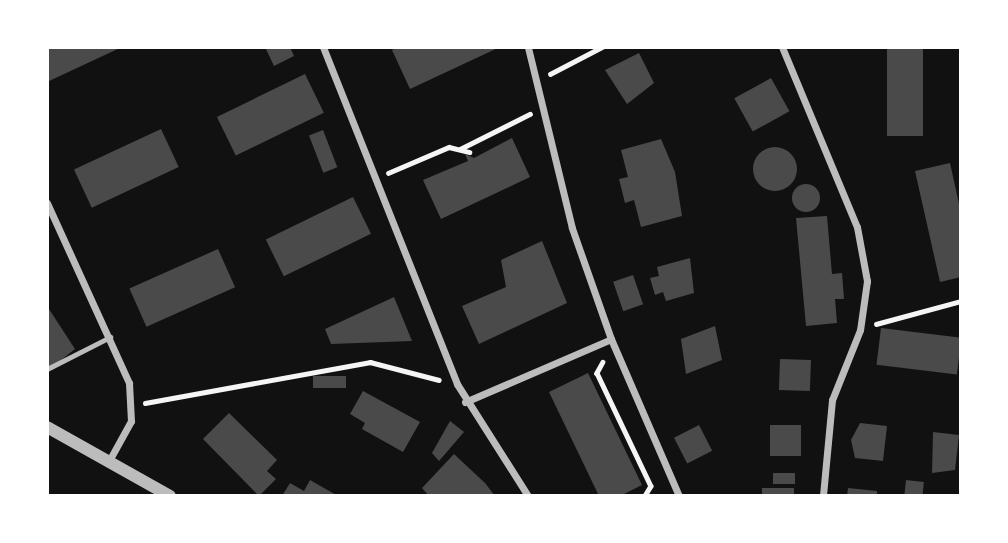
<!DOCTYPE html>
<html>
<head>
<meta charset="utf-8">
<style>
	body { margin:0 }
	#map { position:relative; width:1008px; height:543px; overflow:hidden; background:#111; font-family:Barlow,sans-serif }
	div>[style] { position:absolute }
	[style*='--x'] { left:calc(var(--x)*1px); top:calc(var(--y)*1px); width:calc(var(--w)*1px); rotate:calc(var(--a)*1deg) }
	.building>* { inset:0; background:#4a4a4a; transform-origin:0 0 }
	.round { border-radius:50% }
	.path>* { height:4.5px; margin:-2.25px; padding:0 2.25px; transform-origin:2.25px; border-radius:2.25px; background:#f5f5f5 }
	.service>* { height:5px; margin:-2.5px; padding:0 2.5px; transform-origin:2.5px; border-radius:2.5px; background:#bcbcbc }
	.minor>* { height:7px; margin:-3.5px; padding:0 3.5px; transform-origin:3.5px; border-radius:3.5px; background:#bcbcbc }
	.tertiary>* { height:12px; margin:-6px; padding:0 6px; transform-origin:6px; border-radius:6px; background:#bcbcbc }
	span { translate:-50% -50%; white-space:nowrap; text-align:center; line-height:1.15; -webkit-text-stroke:6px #fff; paint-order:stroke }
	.frame { position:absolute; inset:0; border:49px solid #fff; pointer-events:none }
</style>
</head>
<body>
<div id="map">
	<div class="building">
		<div style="clip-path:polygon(47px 47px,122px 47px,47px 82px)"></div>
		<div style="clip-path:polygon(265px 47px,290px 47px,294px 56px,274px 66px)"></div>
		<div style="clip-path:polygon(398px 47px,500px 47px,410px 89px,392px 50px)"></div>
		<div style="left:887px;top:47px;width:36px;height:89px"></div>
		<div style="clip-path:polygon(639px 53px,654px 83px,627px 104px,605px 70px)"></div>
		<div style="left:305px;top:74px;width:43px;height:98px;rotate:64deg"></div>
		<div style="left:771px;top:78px;width:38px;height:42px;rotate:61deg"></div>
		<div style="left:161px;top:129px;width:42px;height:96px;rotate:65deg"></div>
		<div style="left:323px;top:130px;width:40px;height:15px;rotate:69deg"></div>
		<div style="clip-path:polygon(512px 138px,530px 177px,441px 219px,423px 180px,468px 161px,465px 154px,474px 158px)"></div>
		<div style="clip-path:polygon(661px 139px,675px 172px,682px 216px,641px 227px,634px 200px,625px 203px,619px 179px,628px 177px,621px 150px)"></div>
		<div class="round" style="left:753px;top:147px;width:44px;height:44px"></div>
		<div style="clip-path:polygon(950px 163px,961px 213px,961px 277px,940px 282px,915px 171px)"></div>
		<div class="round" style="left:792px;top:184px;width:28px;height:28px"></div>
		<div style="left:353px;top:197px;width:41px;height:97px;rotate:64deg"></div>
		<div style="clip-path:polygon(827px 216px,832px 274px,842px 273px,844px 299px,835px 299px,837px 323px,806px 326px,796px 218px)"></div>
		<div style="clip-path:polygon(542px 241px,567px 303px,479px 344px,462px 306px,506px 287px,501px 260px)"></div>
		<div style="left:218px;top:249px;width:42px;height:97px;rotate:66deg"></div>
		<div style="clip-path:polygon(690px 258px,694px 293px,666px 301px,663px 292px,655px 295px,650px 278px,659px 276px,657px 267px)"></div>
		<div style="left:633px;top:275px;width:31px;height:21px;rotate:71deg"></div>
		<div style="clip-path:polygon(394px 297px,412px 341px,331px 344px,325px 329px)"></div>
		<div style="clip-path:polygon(47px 306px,75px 349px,47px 371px)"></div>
		<div style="clip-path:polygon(715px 326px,722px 360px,686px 374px,681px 339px)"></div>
		<div style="left:881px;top:328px;width:81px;height:37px;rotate:7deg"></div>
		<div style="left:780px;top:359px;width:31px;height:31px;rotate:2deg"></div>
		<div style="clip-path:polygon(588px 373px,642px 485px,620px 496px,599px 496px,549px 392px)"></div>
		<div style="left:346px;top:376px;width:12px;height:33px;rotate:90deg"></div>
		<div style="clip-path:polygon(363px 391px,420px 422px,403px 452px,362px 429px,365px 423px,350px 414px)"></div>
		<div style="clip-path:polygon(229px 413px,277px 460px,267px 471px,276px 479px,259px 496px,203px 439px)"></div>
		<div style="clip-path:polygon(450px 421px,464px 432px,439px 461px,432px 453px)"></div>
		<div style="clip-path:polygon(860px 423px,887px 426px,883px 461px,855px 458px,851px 440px)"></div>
		<div style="left:699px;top:425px;width:29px;height:28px;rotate:63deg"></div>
		<div style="left:770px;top:425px;width:31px;height:31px"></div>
		<div style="clip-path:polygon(933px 432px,959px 435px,955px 470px,932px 473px)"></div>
		<div style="clip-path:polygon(454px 454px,485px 483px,495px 496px,429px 496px,422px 488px)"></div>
		<div style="left:773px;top:473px;width:22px;height:11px"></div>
		<div style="clip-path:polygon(310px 480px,338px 496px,282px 496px,290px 483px,304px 491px)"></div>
		<div style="left:906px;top:480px;width:18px;height:14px;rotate:6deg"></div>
		<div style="left:762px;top:488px;width:32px;height:8px"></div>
		<div style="clip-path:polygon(848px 488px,877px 491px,877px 496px,847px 496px)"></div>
	</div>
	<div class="path">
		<div style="--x:550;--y:74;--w:59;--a:-27.4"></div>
		<div style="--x:460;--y:149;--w:78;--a:-26.6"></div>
		<div style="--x:388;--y:173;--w:66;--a:-23.1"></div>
		<div style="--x:449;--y:147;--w:21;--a:14"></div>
		<div style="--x:876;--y:324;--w:88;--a:-15.1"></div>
		<div style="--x:603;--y:362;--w:13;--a:119"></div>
		<div style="--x:597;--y:373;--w:125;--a:64.5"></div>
		<div style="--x:651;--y:486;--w:12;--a:121"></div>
		<div style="--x:145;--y:403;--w:229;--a:-10.3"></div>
		<div style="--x:370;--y:362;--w:71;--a:14.6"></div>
	</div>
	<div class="service">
		<div style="--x:47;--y:369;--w:71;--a:-26.9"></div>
	</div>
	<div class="minor">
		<div style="--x:323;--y:47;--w:363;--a:68.3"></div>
		<div style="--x:457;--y:384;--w:133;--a:57.6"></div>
		<div style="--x:782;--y:47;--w:195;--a:67.4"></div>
		<div style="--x:857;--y:227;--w:55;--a:79.5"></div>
		<div style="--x:867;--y:281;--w:49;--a:98.1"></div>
		<div style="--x:860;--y:330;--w:75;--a:111.8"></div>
		<div style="--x:832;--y:400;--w:96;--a:95.4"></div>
		<div style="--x:47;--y:203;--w:198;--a:65.5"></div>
		<div style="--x:129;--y:383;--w:38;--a:87"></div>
		<div style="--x:131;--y:421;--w:43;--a:118.9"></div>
		<div style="--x:611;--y:339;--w:171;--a:66.6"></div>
		<div style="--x:465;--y:402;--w:159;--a:-23.3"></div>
		<div style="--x:611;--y:339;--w:118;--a:-109.4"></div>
		<div style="--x:572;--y:228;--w:186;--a:-103.7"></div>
	</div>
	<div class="tertiary">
		<div style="--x:47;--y:427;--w:141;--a:29.3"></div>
	</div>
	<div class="frame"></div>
</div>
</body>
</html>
